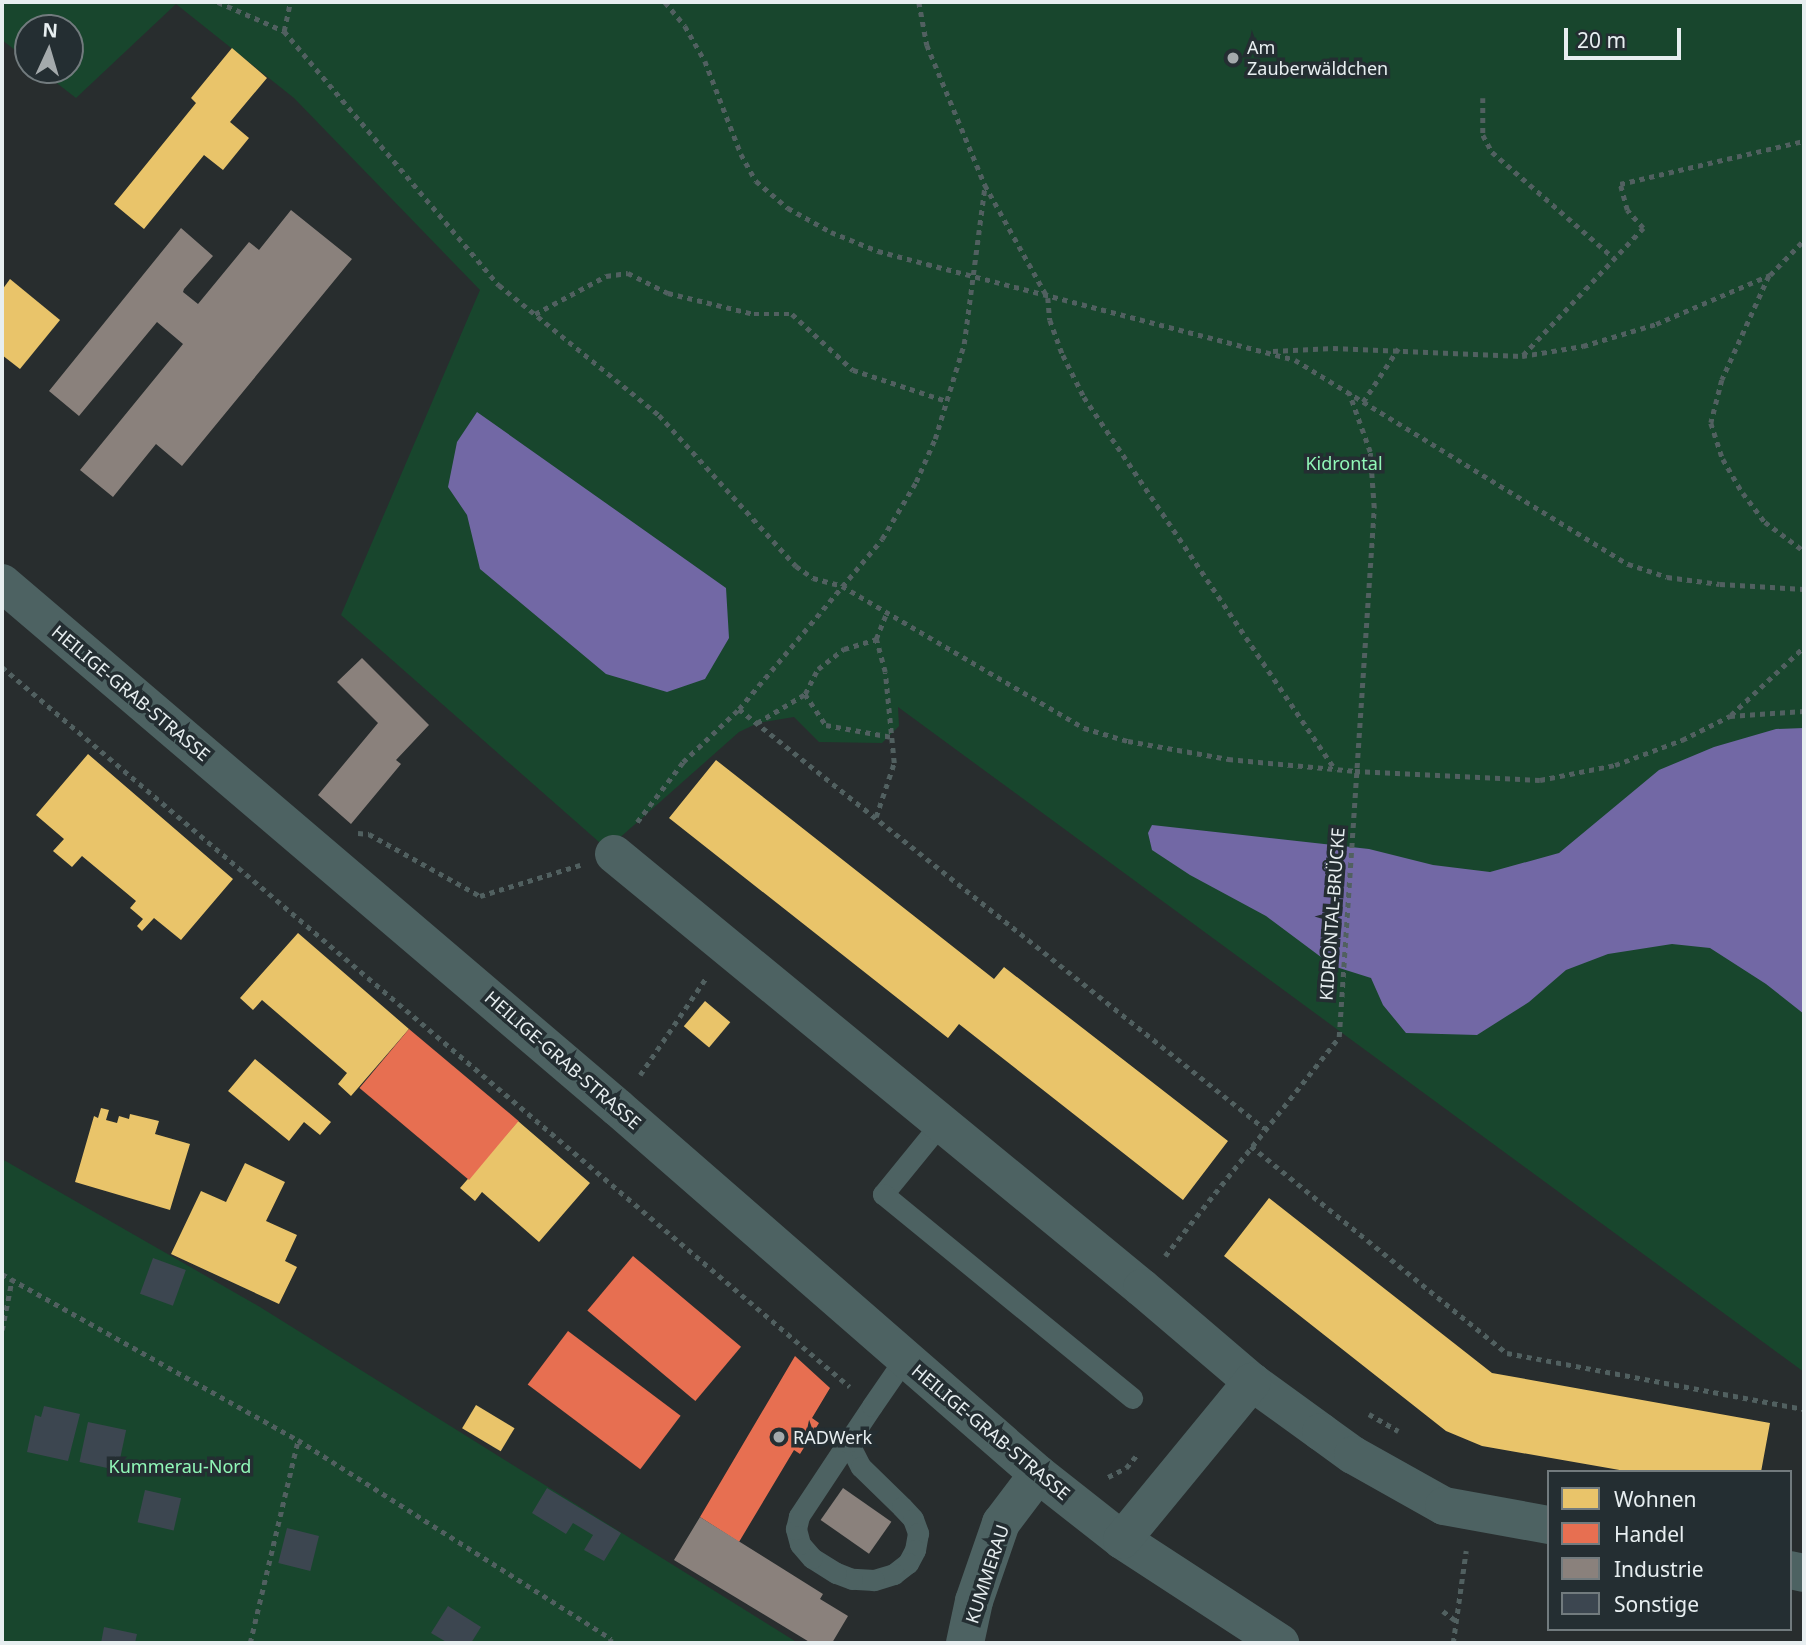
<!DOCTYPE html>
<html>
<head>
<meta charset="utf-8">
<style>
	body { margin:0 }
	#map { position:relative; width:1806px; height:1645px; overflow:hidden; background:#282d2e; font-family:"Noto Sans",sans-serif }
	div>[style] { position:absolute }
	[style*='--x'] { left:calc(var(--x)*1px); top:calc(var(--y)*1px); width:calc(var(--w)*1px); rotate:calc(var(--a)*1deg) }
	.green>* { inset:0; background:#18462d }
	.water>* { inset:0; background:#7268a5 }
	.homes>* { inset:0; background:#e9c46a; transform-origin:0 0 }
	.shops>* { inset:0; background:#e76f51; transform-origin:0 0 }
	.industry>* { inset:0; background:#8a817c; transform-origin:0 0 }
	.building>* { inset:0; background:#3c4650; transform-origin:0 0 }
	.path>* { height:4.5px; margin-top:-2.25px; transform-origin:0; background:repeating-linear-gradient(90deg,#516060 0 5px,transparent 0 10px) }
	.lane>* { height:21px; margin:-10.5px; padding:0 10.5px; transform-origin:10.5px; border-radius:10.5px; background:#4d6262 }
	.street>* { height:38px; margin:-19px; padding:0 19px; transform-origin:19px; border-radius:19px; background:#4d6262 }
	.dots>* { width:19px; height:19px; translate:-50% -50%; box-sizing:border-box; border:4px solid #242e32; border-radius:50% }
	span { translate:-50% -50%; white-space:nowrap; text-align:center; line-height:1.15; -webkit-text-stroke:7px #242e32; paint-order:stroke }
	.poi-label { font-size:18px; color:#e7eef0 }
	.left { translate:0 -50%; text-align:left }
	.park-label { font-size:18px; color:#91f8b8 }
	.street-label { font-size:18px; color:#e7eef0 }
	.frame { position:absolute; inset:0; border:4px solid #e7eef0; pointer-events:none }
	.legend { position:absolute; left:1547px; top:1470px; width:245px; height:161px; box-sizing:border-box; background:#242e32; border:2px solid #727b7e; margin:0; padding:9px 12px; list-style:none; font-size:21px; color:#e7eef0 }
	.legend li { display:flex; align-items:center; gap:14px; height:35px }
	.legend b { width:35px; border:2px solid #727b7e }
	.north { position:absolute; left:14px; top:14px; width:70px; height:70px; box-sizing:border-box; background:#242e32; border:2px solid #727b7e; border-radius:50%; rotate:4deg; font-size:19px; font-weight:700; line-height:28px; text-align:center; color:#e7eef0 }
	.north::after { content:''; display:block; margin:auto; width:24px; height:32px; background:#a4aaac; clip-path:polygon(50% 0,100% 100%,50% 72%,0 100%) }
	.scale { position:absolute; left:1564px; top:28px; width:117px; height:32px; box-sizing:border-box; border:4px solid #e7eef0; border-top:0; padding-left:9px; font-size:21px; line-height:24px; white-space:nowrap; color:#e7eef0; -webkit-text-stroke:5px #242e32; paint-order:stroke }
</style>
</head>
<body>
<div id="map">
	<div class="green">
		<div style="clip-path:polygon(2px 2px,1804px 2px,1804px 1372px,898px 707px,899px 726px,882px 743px,819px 742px,794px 717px,758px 723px,739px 732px,607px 849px,341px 615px,480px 290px,294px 98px,176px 4px,76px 98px,40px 70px,70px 70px,70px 28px,28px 28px,28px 60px,2px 40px)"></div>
		<div style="clip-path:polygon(2px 1159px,260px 1307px,798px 1643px,2px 1643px)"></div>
	</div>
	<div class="water">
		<div style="clip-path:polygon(477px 412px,726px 588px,729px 638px,705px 679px,667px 692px,606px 674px,480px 569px,467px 515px,448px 487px,457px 442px)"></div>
		<div style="clip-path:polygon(1804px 728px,1804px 1014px,1766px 984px,1710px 948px,1672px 944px,1608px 954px,1566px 970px,1529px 1002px,1477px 1035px,1406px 1033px,1383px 1005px,1371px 978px,1333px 966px,1266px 916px,1190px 875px,1152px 850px,1148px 833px,1152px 825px,1369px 849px,1433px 865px,1490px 872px,1559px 853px,1659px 770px,1714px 747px,1776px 729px)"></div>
	</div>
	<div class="homes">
		<div style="clip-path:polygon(232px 48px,267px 78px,230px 122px,249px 138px,223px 170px,204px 155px,144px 229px,114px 204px,196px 103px,191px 98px)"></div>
		<div style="clip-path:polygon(10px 279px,60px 320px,20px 369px,2px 355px,2px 290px)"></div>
		<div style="clip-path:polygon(88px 754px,233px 879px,181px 940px,154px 918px,142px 931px,137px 926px,143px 919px,130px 908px,136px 901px,82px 856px,72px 867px,53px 851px,64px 839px,36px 815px)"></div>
		<div style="clip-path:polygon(716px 760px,994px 979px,1004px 967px,1228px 1141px,1183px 1200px,959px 1024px,948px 1038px,669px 818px)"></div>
		<div style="clip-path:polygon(298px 933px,409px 1029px,351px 1096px,338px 1084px,347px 1073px,262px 1000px,253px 1010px,240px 998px)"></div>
		<div style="left:705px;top:1001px;width:33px;height:33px;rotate:40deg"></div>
		<div style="clip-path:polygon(255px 1059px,331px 1122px,320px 1135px,304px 1122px,289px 1141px,228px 1091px)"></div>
		<div style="clip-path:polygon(101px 1108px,109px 1110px,106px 1120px,117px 1123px,119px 1116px,129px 1119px,130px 1114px,159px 1121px,155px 1134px,190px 1144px,170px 1210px,75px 1182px,94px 1116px,98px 1118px)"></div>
		<div style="clip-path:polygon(518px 1121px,590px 1183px,539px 1242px,482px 1192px,475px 1201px,460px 1188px)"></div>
		<div style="clip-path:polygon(245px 1163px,285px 1182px,266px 1221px,297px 1235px,285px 1261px,297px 1267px,279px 1304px,171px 1254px,201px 1191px,226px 1202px)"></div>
		<div style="clip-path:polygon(1269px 1198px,1492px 1373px,1770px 1423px,1761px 1472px,1631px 1472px,1482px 1446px,1446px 1431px,1224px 1256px)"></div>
		<div style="left:476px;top:1405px;width:45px;height:27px;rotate:31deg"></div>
	</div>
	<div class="shops">
		<div style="left:409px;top:1029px;width:143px;height:77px;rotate:40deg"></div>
		<div style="left:633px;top:1256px;width:141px;height:71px;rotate:40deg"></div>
		<div style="left:568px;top:1331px;width:141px;height:67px;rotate:37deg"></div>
		<div style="clip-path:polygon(795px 1356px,830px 1388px,812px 1418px,819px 1423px,800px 1454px,794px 1450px,739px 1542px,700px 1517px)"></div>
	</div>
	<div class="industry">
		<div style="clip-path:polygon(291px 210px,352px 259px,182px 466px,156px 444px,113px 497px,80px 470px,183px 344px,157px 322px,79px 416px,49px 391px,181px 228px,213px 256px,184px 289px,183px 292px,198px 304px,249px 242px,259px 250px)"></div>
		<div style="clip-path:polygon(362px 658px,429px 725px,396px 760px,401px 764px,351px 824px,318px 795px,378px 723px,337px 682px)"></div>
		<div style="left:843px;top:1488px;width:59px;height:39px;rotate:35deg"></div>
		<div style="clip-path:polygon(700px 1517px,823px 1594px,820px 1599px,848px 1616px,832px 1643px,811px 1643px,674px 1560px)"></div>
	</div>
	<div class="building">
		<div style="left:153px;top:1258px;width:35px;height:38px;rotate:20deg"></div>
		<div style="clip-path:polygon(44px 1406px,80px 1414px,68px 1461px,27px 1452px,35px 1415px,41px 1417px)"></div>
		<div style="left:88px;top:1422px;width:39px;height:41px;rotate:12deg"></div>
		<div style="clip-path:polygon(547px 1488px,621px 1533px,604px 1561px,584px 1550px,593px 1535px,573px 1523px,566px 1534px,532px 1513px)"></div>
		<div style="left:145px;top:1490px;width:37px;height:33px;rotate:13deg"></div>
		<div style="left:287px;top:1528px;width:33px;height:36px;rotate:14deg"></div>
		<div style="clip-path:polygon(448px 1606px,481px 1627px,471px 1643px,448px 1643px,431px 1633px)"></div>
		<div style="clip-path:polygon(104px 1627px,137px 1634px,135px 1643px,101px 1643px)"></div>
	</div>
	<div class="path">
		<div style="--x:218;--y:2;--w:72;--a:23.7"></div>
		<div style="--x:284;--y:31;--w:333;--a:49.8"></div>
		<div style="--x:499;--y:285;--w:206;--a:39.1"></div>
		<div style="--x:659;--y:415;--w:204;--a:47.8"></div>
		<div style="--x:796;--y:566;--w:21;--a:35"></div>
		<div style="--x:813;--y:578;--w:30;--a:15"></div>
		<div style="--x:842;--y:586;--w:281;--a:30.4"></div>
		<div style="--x:1084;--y:728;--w:46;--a:16.5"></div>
		<div style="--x:1128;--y:741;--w:102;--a:10.2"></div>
		<div style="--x:1228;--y:759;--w:128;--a:5.4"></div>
		<div style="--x:1355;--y:771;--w:185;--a:2.8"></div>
		<div style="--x:1540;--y:780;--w:76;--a:-11.3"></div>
		<div style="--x:1615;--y:765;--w:72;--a:-20.5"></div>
		<div style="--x:1682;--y:740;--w:54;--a:-26.6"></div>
		<div style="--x:1730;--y:716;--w:74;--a:-3.9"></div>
		<div style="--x:665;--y:2;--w:31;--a:50"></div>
		<div style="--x:685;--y:26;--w:40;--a:60.3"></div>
		<div style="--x:705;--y:61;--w:100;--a:68.8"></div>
		<div style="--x:741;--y:154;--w:31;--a:61"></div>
		<div style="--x:756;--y:181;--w:42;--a:40.2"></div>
		<div style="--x:788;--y:208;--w:49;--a:29.2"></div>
		<div style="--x:831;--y:232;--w:51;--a:22"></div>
		<div style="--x:878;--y:251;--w:51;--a:14.9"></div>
		<div style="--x:927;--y:264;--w:380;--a:14.6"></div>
		<div style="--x:1295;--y:360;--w:391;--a:31.5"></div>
		<div style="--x:1628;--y:564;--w:41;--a:18.4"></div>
		<div style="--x:1667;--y:577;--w:53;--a:7.5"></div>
		<div style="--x:1720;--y:584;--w:84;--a:3.4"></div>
		<div style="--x:919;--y:2;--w:44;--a:79.5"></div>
		<div style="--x:927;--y:45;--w:152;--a:67.5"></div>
		<div style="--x:985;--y:185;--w:129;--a:60.9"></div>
		<div style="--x:1048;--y:298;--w:22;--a:85"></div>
		<div style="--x:1050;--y:320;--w:37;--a:70"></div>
		<div style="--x:1063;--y:355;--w:47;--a:63.4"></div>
		<div style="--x:1084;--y:397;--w:450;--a:56"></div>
		<div style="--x:284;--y:31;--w:30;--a:-78"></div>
		<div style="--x:1483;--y:98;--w:37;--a:90"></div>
		<div style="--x:1483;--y:135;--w:19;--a:62"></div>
		<div style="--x:1492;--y:152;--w:162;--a:41"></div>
		<div style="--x:1769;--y:276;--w:114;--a:114.3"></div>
		<div style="--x:1722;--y:380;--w:44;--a:104.3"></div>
		<div style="--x:1711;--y:423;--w:38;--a:72"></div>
		<div style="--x:1723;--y:459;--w:39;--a:60"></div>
		<div style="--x:1743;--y:493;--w:36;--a:53"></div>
		<div style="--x:1765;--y:522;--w:49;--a:36.6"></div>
		<div style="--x:535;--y:314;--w:81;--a:-28.2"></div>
		<div style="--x:606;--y:276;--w:22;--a:-8"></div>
		<div style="--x:628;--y:273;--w:45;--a:26.6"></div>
		<div style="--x:668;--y:293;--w:89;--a:13.7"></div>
		<div style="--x:754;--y:314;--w:38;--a:0"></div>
		<div style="--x:792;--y:314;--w:83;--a:42.6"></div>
		<div style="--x:853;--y:370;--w:99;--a:18.3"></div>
		<div style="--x:1273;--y:351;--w:60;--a:-2.9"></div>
		<div style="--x:1333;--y:348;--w:189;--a:2.4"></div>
		<div style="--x:1522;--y:356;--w:62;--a:-9.3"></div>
		<div style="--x:1583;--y:346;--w:76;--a:-16.8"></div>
		<div style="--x:1656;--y:324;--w:124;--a:-23.3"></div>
		<div style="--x:1770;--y:275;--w:49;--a:-45.8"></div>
		<div style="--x:1523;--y:355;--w:175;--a:-46.6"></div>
		<div style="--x:1643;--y:228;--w:24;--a:-132"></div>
		<div style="--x:1627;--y:210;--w:27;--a:-105"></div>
		<div style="--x:1620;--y:184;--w:189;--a:-13.2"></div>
		<div style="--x:1363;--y:402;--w:64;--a:-56.6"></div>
		<div style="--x:2;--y:667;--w:1112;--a:40.33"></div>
		<div style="--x:805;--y:694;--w:37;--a:56"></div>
		<div style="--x:826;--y:725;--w:67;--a:10.3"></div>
		<div style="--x:739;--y:709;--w:672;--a:38.59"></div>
		<div style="--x:1731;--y:715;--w:100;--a:-43"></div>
		<div style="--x:757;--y:723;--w:56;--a:-31.1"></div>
		<div style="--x:805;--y:694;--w:28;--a:-63"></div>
		<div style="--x:818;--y:669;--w:33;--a:-38"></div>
		<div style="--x:844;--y:649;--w:34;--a:-17"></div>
		<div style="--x:876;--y:817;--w:57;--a:-71.6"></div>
		<div style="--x:894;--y:763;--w:91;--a:-95.6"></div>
		<div style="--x:885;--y:672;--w:34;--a:-105"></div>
		<div style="--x:876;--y:639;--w:29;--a:-68"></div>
		<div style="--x:637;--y:822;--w:76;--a:-52.5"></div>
		<div style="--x:683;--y:762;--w:77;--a:-43.4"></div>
		<div style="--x:739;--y:709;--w:222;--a:-49.9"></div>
		<div style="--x:882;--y:539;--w:66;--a:-59.2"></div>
		<div style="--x:916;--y:482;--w:47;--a:-66.2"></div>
		<div style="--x:935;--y:439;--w:99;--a:-73"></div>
		<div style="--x:964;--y:344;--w:160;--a:-82.5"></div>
		<div style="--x:358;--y:833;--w:11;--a:5"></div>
		<div style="--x:369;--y:834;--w:127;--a:29.2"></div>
		<div style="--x:480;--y:896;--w:105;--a:-17.2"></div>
		<div style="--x:640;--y:1075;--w:117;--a:-55.8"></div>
		<div style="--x:1251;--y:1146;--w:329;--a:39"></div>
		<div style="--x:1507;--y:1353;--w:302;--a:10.7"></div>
		<div style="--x:1165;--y:1256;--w:280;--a:-51.5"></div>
		<div style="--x:1339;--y:1037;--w:530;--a:-86.21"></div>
		<div style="--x:1374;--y:508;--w:56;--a:-94.1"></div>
		<div style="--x:1370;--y:452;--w:63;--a:-109.6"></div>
		<div style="--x:2;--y:1274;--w:339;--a:29.3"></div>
		<div style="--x:298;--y:1440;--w:371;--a:32.4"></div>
		<div style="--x:611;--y:1639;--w:4;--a:90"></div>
		<div style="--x:2;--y:1330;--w:52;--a:-78.9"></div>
		<div style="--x:1369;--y:1414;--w:34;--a:30"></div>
		<div style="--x:1108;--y:1477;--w:20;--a:-27"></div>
		<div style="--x:1126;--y:1468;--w:16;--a:-50"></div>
		<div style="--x:1443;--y:1611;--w:15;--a:37"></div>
		<div style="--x:250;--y:1643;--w:209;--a:-76.7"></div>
		<div style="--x:1453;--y:1643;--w:93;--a:-82"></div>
	</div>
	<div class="lane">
		<div style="--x:941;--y:1123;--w:92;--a:129.2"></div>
		<div style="--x:883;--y:1194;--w:322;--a:39.3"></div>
		<div style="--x:848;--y:1442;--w:28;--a:63"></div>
		<div style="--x:861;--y:1467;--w:57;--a:44.3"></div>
		<div style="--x:902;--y:1507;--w:16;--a:47"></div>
		<div style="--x:913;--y:1519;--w:15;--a:70"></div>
		<div style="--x:918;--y:1533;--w:17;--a:100"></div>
		<div style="--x:915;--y:1550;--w:15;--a:118"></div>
		<div style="--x:908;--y:1563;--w:18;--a:142"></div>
		<div style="--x:894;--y:1574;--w:21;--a:163"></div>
		<div style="--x:874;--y:1580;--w:22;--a:-177"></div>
		<div style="--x:852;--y:1579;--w:17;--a:-159"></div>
		<div style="--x:836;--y:1573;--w:28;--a:-148"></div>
		<div style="--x:812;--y:1558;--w:18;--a:-131"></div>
		<div style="--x:800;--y:1544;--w:16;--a:-105"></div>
		<div style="--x:796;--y:1529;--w:13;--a:-77"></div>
		<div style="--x:799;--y:1516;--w:89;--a:-56.5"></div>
		<div style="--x:848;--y:1442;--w:43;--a:-56.3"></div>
		<div style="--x:872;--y:1406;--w:58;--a:-55.5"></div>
	</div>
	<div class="street">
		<div style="--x:2;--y:583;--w:809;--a:40.44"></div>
		<div style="--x:618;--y:1108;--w:557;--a:41.07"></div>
		<div style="--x:1038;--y:1474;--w:107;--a:38.2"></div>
		<div style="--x:1122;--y:1540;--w:189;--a:33.1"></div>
		<div style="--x:614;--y:854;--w:683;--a:39.42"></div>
		<div style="--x:1142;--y:1288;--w:145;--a:40.5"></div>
		<div style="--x:1252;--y:1382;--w:85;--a:35.9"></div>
		<div style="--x:1321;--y:1432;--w:39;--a:36"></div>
		<div style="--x:1353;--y:1455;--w:104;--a:29.3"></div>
		<div style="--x:1444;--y:1506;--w:107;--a:10.3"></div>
		<div style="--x:1122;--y:1540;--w:205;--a:-50.6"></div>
		<div style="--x:1790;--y:1570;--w:14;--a:12"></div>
		<div style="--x:965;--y:1643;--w:43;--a:-77.9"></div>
		<div style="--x:974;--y:1601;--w:83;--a:-70.9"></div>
		<div style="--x:1001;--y:1523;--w:61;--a:-52.9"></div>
	</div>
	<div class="dots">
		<div style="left:1233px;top:58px;background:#a4aaac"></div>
		<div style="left:779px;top:1437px;background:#a4aaac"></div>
	</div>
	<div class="poi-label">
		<span class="left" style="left:1247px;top:58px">Am<br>Zauberwäldchen</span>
		<span class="left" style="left:793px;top:1437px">RADWerk</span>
	</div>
	<div class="park-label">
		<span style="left:1344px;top:463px">Kidrontal</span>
		<span style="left:180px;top:1466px">Kummerau-Nord</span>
	</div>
	<div class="street-label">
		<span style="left:131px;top:693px;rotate:40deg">HEILIGE-GRAB-STRASSE</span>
		<span style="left:1332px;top:914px;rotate:-86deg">KIDRONTAL-BRÜCKE</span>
		<span style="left:563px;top:1060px;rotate:41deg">HEILIGE-GRAB-STRASSE</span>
		<span style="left:991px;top:1432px;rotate:40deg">HEILIGE-GRAB-STRASSE</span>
		<span style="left:987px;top:1574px;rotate:-72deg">KUMMERAU</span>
	</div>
	<div class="frame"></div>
	<ul class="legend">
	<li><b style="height:19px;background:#e9c46a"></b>Wohnen</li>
	<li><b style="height:19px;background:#e76f51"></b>Handel</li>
	<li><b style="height:19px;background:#8a817c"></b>Industrie</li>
	<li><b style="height:19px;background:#3c4650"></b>Sonstige</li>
	</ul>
	<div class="north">N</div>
	<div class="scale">20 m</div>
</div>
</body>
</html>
